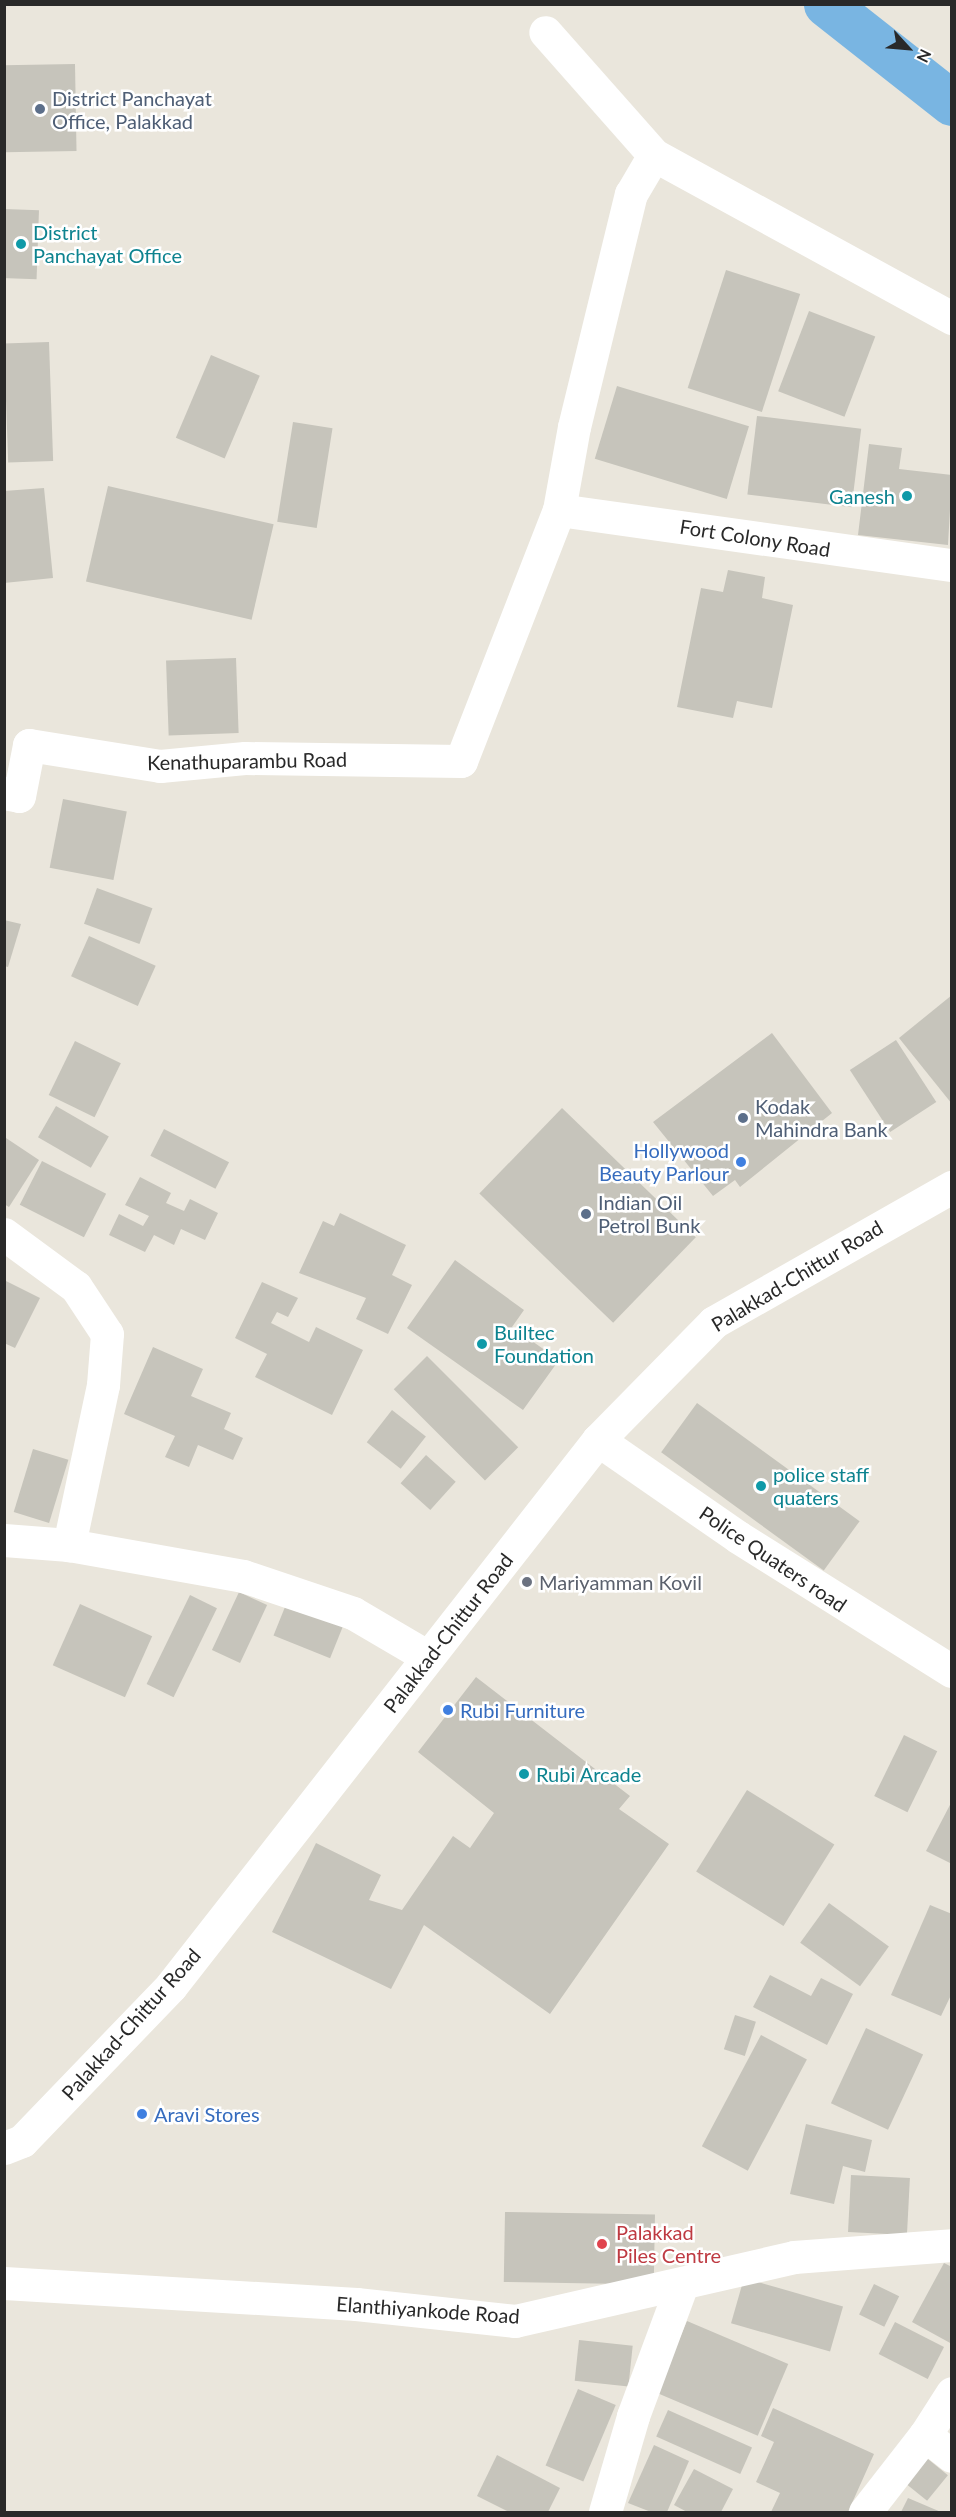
<!DOCTYPE html>
<html>
<head>
<meta charset="utf-8">
<style>
	body { margin:0 }
	#map { position:relative; width:956px; height:2517px; overflow:hidden; background:#eae6dc; font-family:Lato,sans-serif }
	div>[style] { position:absolute }
	[style*='--x'] { left:calc(var(--x)*1px); top:calc(var(--y)*1px); width:calc(var(--w)*1px); rotate:calc(var(--a)*1deg) }
	.canal>* { height:45px; margin:-22.5px; padding:0 22.5px; transform-origin:22.5px; border-radius:22.5px; background:#79b5e2 }
	.building>* { inset:0; background:#c6c4bb; transform-origin:0 0 }
	.street>* { height:33px; margin:-16.5px; padding:0 16.5px; transform-origin:16.5px; border-radius:16.5px; background:#fff }
	.secondary>* { height:33px; margin:-16.5px; padding:0 16.5px; transform-origin:16.5px; border-radius:16.5px; background:#fff }
	.dots>* { width:16px; height:16px; translate:-50% -50%; box-sizing:border-box; border:3px solid #fff; border-radius:50% }
	span { translate:-50% -50%; white-space:nowrap; text-align:center; line-height:1.15; -webkit-text-stroke:5px #fff; paint-order:stroke }
	.service-label { font-size:20px; color:#4e5e75 }
	.left { translate:0 -50%; text-align:left }
	.culture-label { font-size:20px; color:#0d838f }
	.right { translate:-100% -50%; text-align:right }
	.street-label { font-size:20px; color:#292929 }
	.shop-label { font-size:20px; color:#366cbe }
	.worship-label { font-size:20px; color:#5b616d }
	.health-label { font-size:20px; color:#be3a42 }
	.frame { position:absolute; inset:0; border:6px solid #292929; pointer-events:none }
	.north { position:absolute; left:878px; top:18px; width:60px; height:60px; -webkit-text-stroke:4px #fff; paint-order:stroke; rotate:116deg; font-size:16px; font-weight:700; line-height:24px; text-align:center; color:#292929 }
	.north::after { content:''; display:block; margin:auto; width:21px; height:27px; background:#292929; clip-path:polygon(50% 0,100% 100%,50% 72%,0 100%) }
</style>
</head>
<body>
<div id="map">
	<div class="canal">
		<div style="--x:826;--y:4;--w:160;--a:38.2"></div>
	</div>
	<div class="building">
		<div style="left:75px;top:64px;width:87px;height:71px;rotate:89deg"></div>
		<div style="left:4px;top:209px;width:35px;height:69px;rotate:2deg"></div>
		<div style="left:726px;top:270px;width:78px;height:124px;rotate:18deg"></div>
		<div style="left:809px;top:311px;width:71px;height:86px;rotate:21deg"></div>
		<div style="left:49px;top:342px;width:119px;height:45px;rotate:88deg"></div>
		<div style="left:211px;top:355px;width:53px;height:90px;rotate:23deg"></div>
		<div style="left:617px;top:386px;width:138px;height:76px;rotate:17deg"></div>
		<div style="left:757px;top:416px;width:105px;height:79px;rotate:7deg"></div>
		<div style="left:293px;top:422px;width:40px;height:101px;rotate:9deg"></div>
		<div style="clip-path:polygon(869px 444px,902px 448px,899px 469px,952px 475px,948px 545px,858px 535px)"></div>
		<div style="left:108px;top:486px;width:170px;height:98px;rotate:13deg"></div>
		<div style="clip-path:polygon(44px 488px,53px 578px,4px 583px,4px 491px)"></div>
		<div style="clip-path:polygon(728px 570px,765px 577px,762px 598px,793px 605px,772px 708px,737px 701px,733px 718px,677px 707px,701px 588px,723px 592px)"></div>
		<div style="left:236px;top:658px;width:75px;height:70px;rotate:88deg"></div>
		<div style="left:63px;top:799px;width:65px;height:70px;rotate:11deg"></div>
		<div style="left:97px;top:888px;width:59px;height:38px;rotate:20deg"></div>
		<div style="clip-path:polygon(4px 920px,21px 924px,8px 967px,4px 966px)"></div>
		<div style="left:89px;top:936px;width:73px;height:44px;rotate:24deg"></div>
		<div style="clip-path:polygon(952px 995px,952px 1104px,899px 1038px)"></div>
		<div style="clip-path:polygon(772px 1033px,832px 1113px,740px 1187px,735px 1180px,713px 1196px,653px 1122px)"></div>
		<div style="left:896px;top:1040px;width:74px;height:55px;rotate:57deg"></div>
		<div style="left:75px;top:1041px;width:51px;height:60px;rotate:26deg"></div>
		<div style="left:56px;top:1106px;width:61px;height:36px;rotate:30deg"></div>
		<div style="left:562px;top:1108px;width:186px;height:119px;rotate:44deg"></div>
		<div style="left:164px;top:1129px;width:73px;height:30px;rotate:27deg"></div>
		<div style="clip-path:polygon(6px 1138px,39px 1160px,9px 1207px,4px 1204px)"></div>
		<div style="left:42px;top:1161px;width:72px;height:49px;rotate:27deg"></div>
		<div style="clip-path:polygon(140px 1177px,171px 1193px,166px 1203px,184px 1211px,190px 1199px,218px 1213px,205px 1240px,181px 1229px,174px 1245px,154px 1235px,145px 1252px,109px 1235px,119px 1214px,143px 1226px,149px 1216px,125px 1205px)"></div>
		<div style="clip-path:polygon(340px 1213px,406px 1245px,392px 1275px,412px 1285px,388px 1334px,356px 1319px,366px 1298px,299px 1273px,323px 1221px,334px 1226px)"></div>
		<div style="clip-path:polygon(455px 1260px,524px 1310px,512px 1327px,559px 1360px,523px 1410px,407px 1328px)"></div>
		<div style="clip-path:polygon(4px 1280px,40px 1298px,15px 1348px,4px 1343px)"></div>
		<div style="clip-path:polygon(262px 1282px,298px 1298px,288px 1317px,277px 1312px,271px 1323px,309px 1342px,316px 1327px,363px 1350px,332px 1415px,255px 1377px,267px 1354px,235px 1338px)"></div>
		<div style="clip-path:polygon(153px 1347px,203px 1369px,191px 1396px,231px 1413px,224px 1429px,243px 1438px,233px 1460px,198px 1445px,189px 1467px,165px 1457px,175px 1436px,124px 1414px)"></div>
		<div style="left:427px;top:1356px;width:129px;height:47px;rotate:45deg"></div>
		<div style="left:697px;top:1403px;width:201px;height:61px;rotate:36deg"></div>
		<div style="left:392px;top:1410px;width:43px;height:41px;rotate:38deg"></div>
		<div style="left:33px;top:1449px;width:37px;height:66px;rotate:17deg"></div>
		<div style="left:426px;top:1455px;width:40px;height:38px;rotate:42deg"></div>
		<div style="left:239px;top:1592px;width:31px;height:64px;rotate:25deg"></div>
		<div style="left:190px;top:1595px;width:30px;height:99px;rotate:26deg"></div>
		<div style="left:287px;top:1602px;width:61px;height:36px;rotate:22deg"></div>
		<div style="left:80px;top:1604px;width:79px;height:67px;rotate:24deg"></div>
		<div style="clip-path:polygon(476px 1677px,630px 1796px,619px 1809px,669px 1844px,550px 2014px,424px 1925px,391px 1989px,272px 1932px,316px 1843px,381px 1875px,369px 1900px,402px 1910px,453px 1836px,470px 1848px,494px 1813px,418px 1752px)"></div>
		<div style="left:904px;top:1735px;width:37px;height:68px;rotate:26deg"></div>
		<div style="left:747px;top:1790px;width:103px;height:96px;rotate:32deg"></div>
		<div style="clip-path:polygon(952px 1801px,952px 1864px,926px 1851px)"></div>
		<div style="left:829px;top:1903px;width:74px;height:49px;rotate:36deg"></div>
		<div style="clip-path:polygon(930px 1905px,952px 1914px,952px 1993px,941px 2016px,891px 1995px)"></div>
		<div style="clip-path:polygon(770px 1975px,811px 1996px,821px 1978px,853px 1994px,827px 2045px,753px 2007px)"></div>
		<div style="left:735px;top:2015px;width:22px;height:36px;rotate:18deg"></div>
		<div style="left:866px;top:2028px;width:63px;height:83px;rotate:25deg"></div>
		<div style="left:761px;top:2035px;width:52px;height:126px;rotate:28deg"></div>
		<div style="clip-path:polygon(806px 2124px,872px 2140px,865px 2172px,843px 2166px,834px 2204px,790px 2194px)"></div>
		<div style="left:851px;top:2175px;width:59px;height:57px;rotate:3deg"></div>
		<div style="left:505px;top:2212px;width:150px;height:70px;rotate:1deg"></div>
		<div style="clip-path:polygon(944px 2263px,952px 2267px,952px 2344px,912px 2322px)"></div>
		<div style="left:744px;top:2278px;width:103px;height:47px;rotate:16deg"></div>
		<div style="left:874px;top:2284px;width:28px;height:34px;rotate:26deg"></div>
		<div style="left:687px;top:2321px;width:110px;height:78px;rotate:23deg"></div>
		<div style="left:895px;top:2322px;width:55px;height:36px;rotate:27deg"></div>
		<div style="left:579px;top:2340px;width:54px;height:41px;rotate:6deg"></div>
		<div style="left:578px;top:2389px;width:41px;height:83px;rotate:23deg"></div>
		<div style="clip-path:polygon(773px 2408px,874px 2454px,848px 2512px,771px 2512px,780px 2493px,756px 2482px,774px 2442px,761px 2436px)"></div>
		<div style="left:668px;top:2410px;width:92px;height:29px;rotate:24deg"></div>
		<div style="clip-path:polygon(654px 2445px,689px 2461px,667px 2512px,651px 2512px,628px 2503px)"></div>
		<div style="clip-path:polygon(497px 2455px,560px 2488px,548px 2512px,509px 2512px,477px 2496px)"></div>
		<div style="left:923px;top:2455px;width:32px;height:33px;rotate:39deg"></div>
		<div style="clip-path:polygon(694px 2469px,733px 2489px,721px 2512px,687px 2512px,674px 2505px)"></div>
		<div style="clip-path:polygon(908px 2498px,941px 2512px,901px 2512px)"></div>
	</div>
	<div class="street">
		<div style="--x:654;--y:155;--w:340;--a:28.7"></div>
		<div style="--x:559;--y:510;--w:397;--a:8"></div>
		<div style="--x:4;--y:793;--w:15;--a:11"></div>
		<div style="--x:19;--y:796;--w:52;--a:-78.9"></div>
		<div style="--x:29;--y:745;--w:133;--a:9.1"></div>
		<div style="--x:160;--y:766;--w:85;--a:-5.4"></div>
		<div style="--x:245;--y:758;--w:216;--a:0.8"></div>
		<div style="--x:461;--y:761;--w:269;--a:-68.7"></div>
		<div style="--x:559;--y:510;--w:84;--a:-79.8"></div>
		<div style="--x:574;--y:427;--w:240;--a:-76.3"></div>
		<div style="--x:631;--y:194;--w:45;--a:-59.5"></div>
		<div style="--x:654;--y:155;--w:164;--a:-131.5"></div>
		<div style="--x:4;--y:1234;--w:89;--a:36.4"></div>
		<div style="--x:76;--y:1287;--w:56;--a:56.6"></div>
		<div style="--x:107;--y:1334;--w:51;--a:94.5"></div>
		<div style="--x:103;--y:1385;--w:164;--a:102"></div>
		<div style="--x:598;--y:1440;--w:170;--a:34.7"></div>
		<div style="--x:738;--y:1537;--w:252;--a:32.1"></div>
		<div style="--x:4;--y:1540;--w:65;--a:4.4"></div>
		<div style="--x:69;--y:1545;--w:177;--a:10.1"></div>
		<div style="--x:243;--y:1576;--w:116;--a:18.6"></div>
		<div style="--x:353;--y:1613;--w:87;--a:30.4"></div>
		<div style="--x:4;--y:2283;--w:353;--a:3.4"></div>
		<div style="--x:356;--y:2304;--w:160;--a:6.1"></div>
		<div style="--x:515;--y:2321;--w:286;--a:-12.9"></div>
		<div style="--x:794;--y:2257;--w:158;--a:-4.3"></div>
		<div style="--x:952;--y:2393;--w:50;--a:122.7"></div>
		<div style="--x:925;--y:2435;--w:34;--a:38"></div>
		<div style="--x:605;--y:2512;--w:100;--a:-73.7"></div>
		<div style="--x:633;--y:2416;--w:141;--a:-69.6"></div>
		<div style="--x:865;--y:2512;--w:98;--a:-52.1"></div>
	</div>
	<div class="secondary">
		<div style="--x:4;--y:2148;--w:19;--a:-21"></div>
		<div style="--x:22;--y:2141;--w:215;--a:-46.1"></div>
		<div style="--x:171;--y:1986;--w:693;--a:-51.97"></div>
		<div style="--x:598;--y:1440;--w:165;--a:-45.5"></div>
		<div style="--x:714;--y:1322;--w:274;--a:-29.6"></div>
	</div>
	<div class="dots">
		<div style="left:40px;top:109px;background:#5c6f8a"></div>
		<div style="left:21px;top:244px;background:#0f9aa8"></div>
		<div style="left:907px;top:496px;background:#0f9aa8"></div>
		<div style="left:743px;top:1118px;background:#5c6f8a"></div>
		<div style="left:741px;top:1162px;background:#3f7fe0"></div>
		<div style="left:586px;top:1214px;background:#5c6f8a"></div>
		<div style="left:482px;top:1344px;background:#0f9aa8"></div>
		<div style="left:761px;top:1486px;background:#0f9aa8"></div>
		<div style="left:527px;top:1582px;background:#6b7280"></div>
		<div style="left:448px;top:1710px;background:#3f7fe0"></div>
		<div style="left:524px;top:1774px;background:#0f9aa8"></div>
		<div style="left:142px;top:2114px;background:#3f7fe0"></div>
		<div style="left:602px;top:2244px;background:#e0444e"></div>
	</div>
	<div class="service-label">
		<span class="left" style="left:52px;top:110px">District Panchayat<br>Office, Palakkad</span>
		<span class="left" style="left:755px;top:1118px">Kodak<br>Mahindra Bank</span>
		<span class="left" style="left:598px;top:1214px">Indian Oil<br>Petrol Bunk</span>
	</div>
	<div class="culture-label">
		<span class="left" style="left:33px;top:244px">District<br>Panchayat Office</span>
		<span class="right" style="left:895px;top:496px">Ganesh</span>
		<span class="left" style="left:494px;top:1344px">Builtec<br>Foundation</span>
		<span class="left" style="left:773px;top:1486px">police staff<br>quaters</span>
		<span class="left" style="left:536px;top:1774px">Rubi Arcade</span>
	</div>
	<div class="street-label">
		<span style="left:755px;top:538px;rotate:9deg">Fort Colony Road</span>
		<span style="left:247px;top:761px;rotate:-1deg">Kenathuparambu Road</span>
		<span style="left:797px;top:1276px;rotate:-31deg">Palakkad-Chittur Road</span>
		<span style="left:773px;top:1559px;rotate:34deg">Police Quaters road</span>
		<span style="left:448px;top:1633px;rotate:-52deg">Palakkad-Chittur Road</span>
		<span style="left:131px;top:2024px;rotate:-48deg">Palakkad-Chittur Road</span>
		<span style="left:428px;top:2310px;rotate:4deg">Elanthiyankode Road</span>
	</div>
	<div class="shop-label">
		<span class="right" style="left:729px;top:1162px">Hollywood<br>Beauty Parlour</span>
		<span class="left" style="left:460px;top:1710px">Rubi Furniture</span>
		<span class="left" style="left:154px;top:2114px">Aravi Stores</span>
	</div>
	<div class="worship-label">
		<span class="left" style="left:539px;top:1582px">Mariyamman Kovil</span>
	</div>
	<div class="health-label">
		<span class="left" style="left:616px;top:2244px">Palakkad<br>Piles Centre</span>
	</div>
	<div class="frame"></div>
	<div class="north">N</div>
</div>
</body>
</html>
